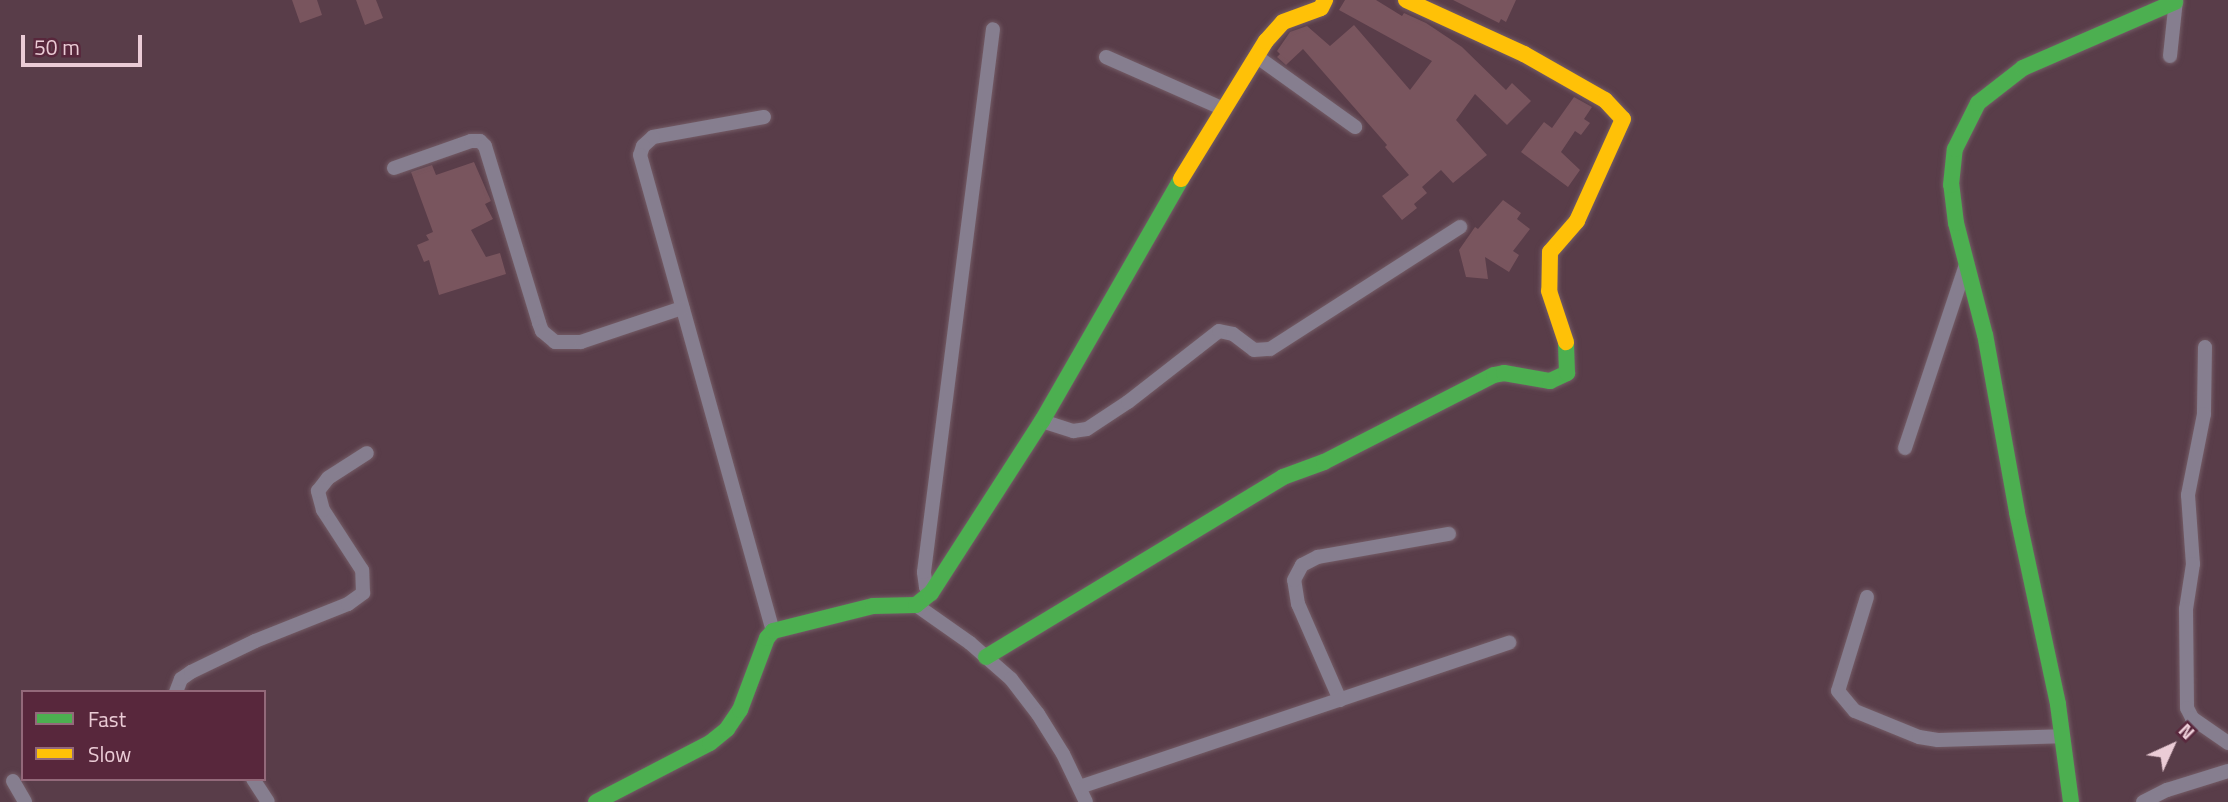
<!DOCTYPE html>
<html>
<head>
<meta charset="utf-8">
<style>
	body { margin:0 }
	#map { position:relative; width:2228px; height:802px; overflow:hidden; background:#593d49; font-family:"Titillium Web",sans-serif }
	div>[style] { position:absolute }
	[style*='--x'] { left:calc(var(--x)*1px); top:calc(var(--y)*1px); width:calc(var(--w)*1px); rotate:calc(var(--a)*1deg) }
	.building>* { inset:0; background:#79555e }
	.roads { filter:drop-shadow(0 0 2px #745c66) drop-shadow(0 0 2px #745c66) }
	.street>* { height:14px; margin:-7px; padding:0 7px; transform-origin:7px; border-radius:7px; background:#867e8f }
	.fast>* { height:16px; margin:-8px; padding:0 8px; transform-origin:8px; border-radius:8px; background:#4caf50 }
	.slow>* { height:16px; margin:-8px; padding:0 8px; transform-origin:8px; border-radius:8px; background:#ffc107 }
	span { translate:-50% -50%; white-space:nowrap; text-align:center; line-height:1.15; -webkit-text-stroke:5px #58273c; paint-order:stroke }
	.legend { position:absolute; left:21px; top:690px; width:245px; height:91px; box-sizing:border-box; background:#58273c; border:2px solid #93697a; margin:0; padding:9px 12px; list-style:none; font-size:21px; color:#ebccd6 }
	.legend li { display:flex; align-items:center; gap:14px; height:35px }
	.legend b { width:35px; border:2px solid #93697a }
	.north { position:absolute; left:2137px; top:711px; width:70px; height:70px; -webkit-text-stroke:5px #58273c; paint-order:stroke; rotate:45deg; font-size:19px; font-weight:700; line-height:28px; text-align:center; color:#ebccd6 }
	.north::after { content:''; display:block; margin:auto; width:24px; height:32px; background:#ebccd6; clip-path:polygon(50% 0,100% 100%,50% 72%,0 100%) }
	.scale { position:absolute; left:21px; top:35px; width:121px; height:32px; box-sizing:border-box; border:4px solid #ebccd6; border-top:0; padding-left:9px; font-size:21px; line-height:24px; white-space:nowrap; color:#ebccd6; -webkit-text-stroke:5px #58273c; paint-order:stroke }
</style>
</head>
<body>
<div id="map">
	<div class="building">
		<div style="clip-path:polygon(292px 0,317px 0,322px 15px,300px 23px)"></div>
		<div style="clip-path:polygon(356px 0,376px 0,383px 18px,365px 25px)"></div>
		<div style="clip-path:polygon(1345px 0,1376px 0,1402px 16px,1404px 13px,1426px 23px,1462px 47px,1506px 90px,1512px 83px,1531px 101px,1507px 125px,1475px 94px,1456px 120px,1487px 155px,1453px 183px,1441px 170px,1422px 187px,1427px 193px,1414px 204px,1417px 208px,1402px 220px,1382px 196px,1409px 175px,1385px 147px,1387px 145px,1303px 49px,1286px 65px,1277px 57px,1280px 54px,1277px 51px,1290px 32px,1307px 26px,1330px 46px,1354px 25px,1410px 90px,1432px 61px,1339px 10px)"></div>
		<div style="clip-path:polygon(1453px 0,1516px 0,1506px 22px,1501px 19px,1499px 23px)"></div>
		<div style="clip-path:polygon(1574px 97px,1592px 107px,1584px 119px,1590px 123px,1581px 135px,1575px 131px,1561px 152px,1580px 170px,1568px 187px,1521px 152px,1544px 122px,1552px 128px)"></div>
		<div style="clip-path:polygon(474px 162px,491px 201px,485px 204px,493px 219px,471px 230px,486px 257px,500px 253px,506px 274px,439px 295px,429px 260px,424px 262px,417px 245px,429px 240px,426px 235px,433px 232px,411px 172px,432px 165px,436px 175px)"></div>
		<div style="clip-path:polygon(1503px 200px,1521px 213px,1517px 219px,1530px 229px,1513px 251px,1519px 255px,1509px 272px,1485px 257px,1488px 279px,1466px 277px,1459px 250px,1475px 227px,1478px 229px)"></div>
	</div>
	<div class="roads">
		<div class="street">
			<div style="--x:1256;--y:56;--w:122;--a:35.6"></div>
			<div style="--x:2170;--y:56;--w:56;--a:-83.9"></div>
			<div style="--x:1106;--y:57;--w:129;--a:23.8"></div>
			<div style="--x:764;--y:117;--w:113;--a:169.8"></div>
			<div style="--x:653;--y:137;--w:13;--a:138"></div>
			<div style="--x:643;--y:146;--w:9;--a:108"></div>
			<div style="--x:640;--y:155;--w:494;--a:74.4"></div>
			<div style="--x:394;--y:168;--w:82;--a:-19.3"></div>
			<div style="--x:471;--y:141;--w:9;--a:0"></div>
			<div style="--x:480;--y:141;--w:7;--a:45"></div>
			<div style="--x:485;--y:146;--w:185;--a:73"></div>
			<div style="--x:539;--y:323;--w:9;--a:69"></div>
			<div style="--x:542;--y:331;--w:17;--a:40"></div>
			<div style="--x:555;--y:342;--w:26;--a:0"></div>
			<div style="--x:581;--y:342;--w:107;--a:-18.6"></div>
			<div style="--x:2205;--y:347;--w:67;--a:90.9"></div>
			<div style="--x:2204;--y:414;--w:83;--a:101.2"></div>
			<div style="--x:2188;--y:495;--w:69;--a:85.9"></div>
			<div style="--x:2193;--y:564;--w:46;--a:98.8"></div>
			<div style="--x:2186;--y:609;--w:99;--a:89.4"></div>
			<div style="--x:2187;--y:708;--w:11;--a:63"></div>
			<div style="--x:2192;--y:718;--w:44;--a:34.8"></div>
			<div style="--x:1042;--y:421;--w:33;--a:18"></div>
			<div style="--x:1073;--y:431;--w:14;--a:-8"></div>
			<div style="--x:1087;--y:429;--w:49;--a:-33.4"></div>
			<div style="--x:1128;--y:402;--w:115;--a:-38"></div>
			<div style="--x:1219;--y:331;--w:14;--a:12"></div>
			<div style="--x:1233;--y:334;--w:26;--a:37"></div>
			<div style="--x:1254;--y:350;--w:16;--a:-4"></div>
			<div style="--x:1270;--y:349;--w:226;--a:-32.7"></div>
			<div style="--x:1905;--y:448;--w:193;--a:-71.6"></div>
			<div style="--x:931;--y:593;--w:8;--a:-130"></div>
			<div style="--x:926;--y:587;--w:15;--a:-98"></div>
			<div style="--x:924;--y:572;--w:547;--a:-82.76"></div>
			<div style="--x:1867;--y:597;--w:98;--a:107.1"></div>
			<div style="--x:1838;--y:691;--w:26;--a:50"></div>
			<div style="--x:1855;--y:711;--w:69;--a:22.1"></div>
			<div style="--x:1919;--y:737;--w:19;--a:9"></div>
			<div style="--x:1938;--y:740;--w:124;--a:-1.8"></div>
			<div style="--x:916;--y:605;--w:66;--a:35.1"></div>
			<div style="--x:970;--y:643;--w:55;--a:41.3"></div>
			<div style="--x:1011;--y:679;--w:44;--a:52.4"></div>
			<div style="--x:1038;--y:714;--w:47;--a:58"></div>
			<div style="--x:1063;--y:754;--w:53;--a:64.4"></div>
			<div style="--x:176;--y:692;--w:14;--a:-69"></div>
			<div style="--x:181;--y:679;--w:12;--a:-35"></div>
			<div style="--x:191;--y:672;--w:71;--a:-25.8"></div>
			<div style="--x:255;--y:641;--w:100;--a:-21.7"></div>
			<div style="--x:348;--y:604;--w:19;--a:-36"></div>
			<div style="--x:363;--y:593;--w:23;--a:-92"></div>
			<div style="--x:362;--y:570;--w:72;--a:-123"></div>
			<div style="--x:323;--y:510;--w:20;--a:-105"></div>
			<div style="--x:318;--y:491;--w:16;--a:-52"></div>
			<div style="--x:328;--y:478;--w:46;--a:-32.7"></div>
			<div style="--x:1340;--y:700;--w:105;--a:-113.6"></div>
			<div style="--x:1298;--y:604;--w:24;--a:-99"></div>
			<div style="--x:1294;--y:580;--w:17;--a:-62"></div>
			<div style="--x:1302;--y:565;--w:18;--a:-27"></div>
			<div style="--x:1318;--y:557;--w:133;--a:-10"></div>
			<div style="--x:253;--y:779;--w:27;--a:57"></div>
			<div style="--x:13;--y:781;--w:24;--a:60"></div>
			<div style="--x:1080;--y:787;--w:453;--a:-18.6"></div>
			<div style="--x:2143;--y:802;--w:27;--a:-27"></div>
			<div style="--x:2167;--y:790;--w:64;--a:-17.3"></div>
		</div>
		<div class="fast">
			<div style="--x:986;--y:657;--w:347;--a:-31.2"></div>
			<div style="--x:1283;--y:477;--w:44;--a:-20.1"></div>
			<div style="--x:1324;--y:462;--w:191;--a:-27.1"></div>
			<div style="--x:1494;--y:375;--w:10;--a:-11"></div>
			<div style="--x:1504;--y:373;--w:47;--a:9.9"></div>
			<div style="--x:1550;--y:381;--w:19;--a:-25"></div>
			<div style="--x:1567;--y:373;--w:31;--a:-92"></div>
			<div style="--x:596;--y:802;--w:128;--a:-27.4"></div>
			<div style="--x:710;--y:743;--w:22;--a:-39"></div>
			<div style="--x:727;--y:729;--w:23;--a:-56"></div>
			<div style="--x:740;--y:710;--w:77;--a:-69.4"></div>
			<div style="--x:767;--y:638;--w:9;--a:-49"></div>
			<div style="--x:773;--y:631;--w:103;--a:-14"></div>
			<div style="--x:873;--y:606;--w:43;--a:-1.3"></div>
			<div style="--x:916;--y:605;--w:19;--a:-39"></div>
			<div style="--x:931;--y:593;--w:205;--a:-57.2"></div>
			<div style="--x:1042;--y:421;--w:279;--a:-60.1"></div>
			<div style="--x:2071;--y:802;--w:99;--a:-97.6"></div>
			<div style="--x:2058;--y:704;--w:196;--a:-102.1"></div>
			<div style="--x:2017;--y:512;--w:180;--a:-100.2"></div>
			<div style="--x:1985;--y:335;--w:116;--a:-104.5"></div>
			<div style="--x:1956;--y:223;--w:38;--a:-97"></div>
			<div style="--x:1951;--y:185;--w:36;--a:-84"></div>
			<div style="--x:1955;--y:149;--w:51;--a:-63.4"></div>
			<div style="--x:1978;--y:103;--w:57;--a:-37.9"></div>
			<div style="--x:2023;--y:68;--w:166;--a:-23.5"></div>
		</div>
		<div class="slow">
			<div style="--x:1406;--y:0;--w:130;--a:24.6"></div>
			<div style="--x:1524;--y:54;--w:93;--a:29.6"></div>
			<div style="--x:1605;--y:100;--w:26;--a:47"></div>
			<div style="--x:1623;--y:119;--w:112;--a:114.3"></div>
			<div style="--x:1577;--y:221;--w:41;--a:131.1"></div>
			<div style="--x:1550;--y:252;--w:39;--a:91"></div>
			<div style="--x:1549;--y:291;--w:54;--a:71.6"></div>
			<div style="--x:1181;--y:179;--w:162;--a:-58.4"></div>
			<div style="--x:1266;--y:41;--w:25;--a:-48"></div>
			<div style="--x:1283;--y:22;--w:40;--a:-20.2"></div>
			<div style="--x:1321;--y:8;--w:9;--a:-63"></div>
		</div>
	</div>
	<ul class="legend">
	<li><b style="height:9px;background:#4caf50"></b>Fast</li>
	<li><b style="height:9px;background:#ffc107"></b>Slow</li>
	</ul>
	<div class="north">N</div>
	<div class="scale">50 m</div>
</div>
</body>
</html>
